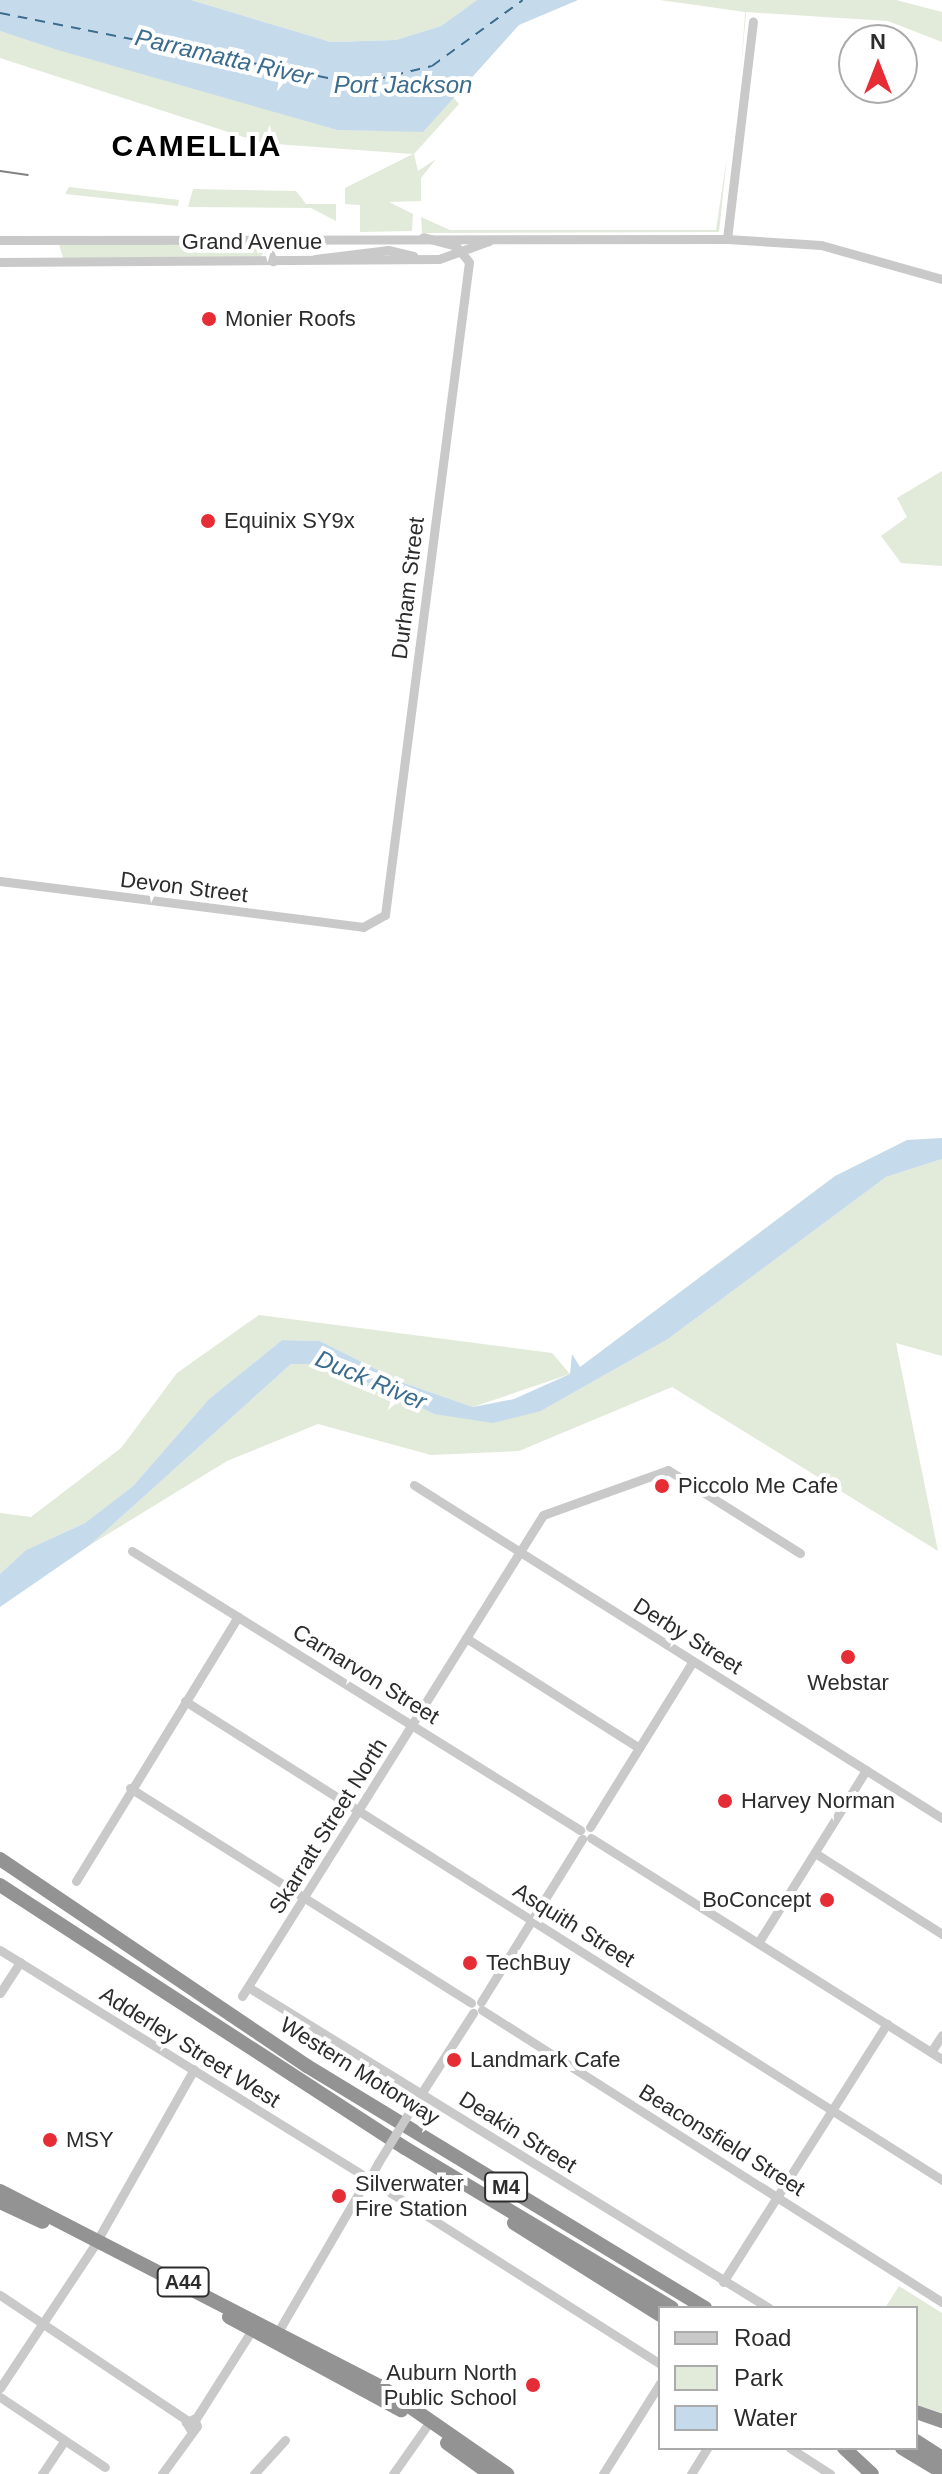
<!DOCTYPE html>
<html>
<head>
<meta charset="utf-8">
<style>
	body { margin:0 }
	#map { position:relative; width:942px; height:2474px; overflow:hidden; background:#fff; font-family:Arial,sans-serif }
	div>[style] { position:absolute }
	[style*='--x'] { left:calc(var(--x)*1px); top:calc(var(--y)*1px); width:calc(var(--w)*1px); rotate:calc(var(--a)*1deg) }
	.green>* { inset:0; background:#e2ead9 }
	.water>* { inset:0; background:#c5dbeb }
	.ferry>* { height:2px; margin-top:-1px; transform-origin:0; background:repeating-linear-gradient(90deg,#3b6c8e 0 10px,transparent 0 18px) }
	.minor>* { height:9px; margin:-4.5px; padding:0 4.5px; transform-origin:4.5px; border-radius:4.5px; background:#c9c9c9 }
	.highway>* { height:14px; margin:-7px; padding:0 7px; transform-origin:7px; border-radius:7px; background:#939393 }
	.tram>* { height:2px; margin:-1px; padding:0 1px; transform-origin:1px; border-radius:1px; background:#818181 }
	.minor-bridge>* { height:9px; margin:-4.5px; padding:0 4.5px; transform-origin:4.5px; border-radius:4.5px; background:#c9c9c9 }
	.dots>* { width:22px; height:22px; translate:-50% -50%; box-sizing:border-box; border:4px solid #fff; border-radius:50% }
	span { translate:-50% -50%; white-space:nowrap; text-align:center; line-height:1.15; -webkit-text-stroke:8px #fff; paint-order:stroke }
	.shield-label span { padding:2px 6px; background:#fff; border:2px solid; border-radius:6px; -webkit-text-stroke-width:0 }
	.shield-label { font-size:20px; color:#2c2c2c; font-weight:700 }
	.street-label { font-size:22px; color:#2c2c2c }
	.poi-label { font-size:22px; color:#2c2c2c }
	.left { translate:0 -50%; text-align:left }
	.right { translate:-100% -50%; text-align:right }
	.water-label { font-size:24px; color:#3b6c8e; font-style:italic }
	.district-label { font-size:30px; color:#000; font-weight:700; letter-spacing:2px }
	.legend { position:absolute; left:658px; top:2306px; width:260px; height:144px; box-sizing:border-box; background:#fff; border:2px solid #ababab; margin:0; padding:10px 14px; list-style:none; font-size:24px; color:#2c2c2c }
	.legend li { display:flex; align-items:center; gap:16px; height:40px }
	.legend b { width:40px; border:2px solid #ababab }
	.north { position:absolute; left:838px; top:24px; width:80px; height:80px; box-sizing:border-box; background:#fff; border:2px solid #ababab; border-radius:50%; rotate:0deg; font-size:22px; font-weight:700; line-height:32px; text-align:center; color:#2c2c2c }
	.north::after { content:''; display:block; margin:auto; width:28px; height:36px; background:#e62c35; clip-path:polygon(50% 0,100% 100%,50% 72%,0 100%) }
</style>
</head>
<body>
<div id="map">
	<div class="green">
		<div style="clip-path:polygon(191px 0,477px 0,441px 26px,396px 40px,331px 42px)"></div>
		<div style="clip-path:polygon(660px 0,896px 0,942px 12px,942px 42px,888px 21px,746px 12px,741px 72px,745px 12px)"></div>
		<div style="clip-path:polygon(0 31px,337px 130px,423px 131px,453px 97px,459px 104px,414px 154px,418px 171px,436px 159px,421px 178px,421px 201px,389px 202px,413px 214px,412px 231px,360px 232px,360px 205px,345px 204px,345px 188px,413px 154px,262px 143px,0 58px)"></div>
		<div style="clip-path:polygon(727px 156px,719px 232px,422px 233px,421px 217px,450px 230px,716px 230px)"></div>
		<div style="clip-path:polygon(69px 187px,179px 200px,178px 206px,65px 194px)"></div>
		<div style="clip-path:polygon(193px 189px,296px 191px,306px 204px,336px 204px,336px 221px,311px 208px,188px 207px)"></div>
		<div style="clip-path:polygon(59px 244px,261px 244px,265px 251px,260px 257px,63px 258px)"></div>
		<div style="clip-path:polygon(942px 471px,942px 566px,901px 563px,881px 536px,907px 517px,897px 498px)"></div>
		<div style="clip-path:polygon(942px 1159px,942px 1356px,896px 1343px,938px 1551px,672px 1387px,519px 1451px,431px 1455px,318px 1424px,227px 1461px,90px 1545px,291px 1364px,329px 1364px,434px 1414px,541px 1411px,668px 1339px,886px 1177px)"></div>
		<div style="clip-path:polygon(259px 1315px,552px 1353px,570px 1374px,473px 1407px,404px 1383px,320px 1341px,282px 1340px,209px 1399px,133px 1486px,85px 1523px,26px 1550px,0 1574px,0 1513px,31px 1517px,121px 1448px,177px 1373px)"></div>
		<div style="clip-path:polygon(899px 2286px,942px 2313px,942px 2413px,916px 2405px,916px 2308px,885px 2308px)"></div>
	</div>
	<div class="water">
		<div style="clip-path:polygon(0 0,191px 0,331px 42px,396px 40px,441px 26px,477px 0,578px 0,519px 25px,423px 132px,337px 130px,58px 50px,0 31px)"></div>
		<div style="clip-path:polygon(942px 1138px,942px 1159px,886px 1177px,668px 1339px,541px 1411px,493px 1423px,434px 1414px,329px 1364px,291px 1364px,90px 1545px,0 1607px,0 1574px,26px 1550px,85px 1523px,133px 1486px,209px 1399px,282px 1340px,320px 1341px,404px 1383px,473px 1407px,514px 1399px,570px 1374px,572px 1354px,580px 1367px,835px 1176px,907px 1140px)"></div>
	</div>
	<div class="ferry">
		<div style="--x:0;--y:13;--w:365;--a:11.2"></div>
		<div style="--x:358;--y:84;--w:76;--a:-13.7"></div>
		<div style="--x:432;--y:66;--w:112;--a:-36"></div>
	</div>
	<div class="minor">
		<div style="--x:264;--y:239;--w:24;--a:68"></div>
		<div style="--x:727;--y:239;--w:219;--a:-83.2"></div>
		<div style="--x:0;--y:240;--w:727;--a:-0.08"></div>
		<div style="--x:727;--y:239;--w:94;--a:3.7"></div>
		<div style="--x:821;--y:245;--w:126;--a:15.7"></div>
		<div style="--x:315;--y:259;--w:74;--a:-7"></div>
		<div style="--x:388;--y:250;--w:26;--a:13"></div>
		<div style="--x:0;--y:262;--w:439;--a:-0.4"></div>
		<div style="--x:439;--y:259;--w:53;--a:-19.8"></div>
		<div style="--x:0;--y:881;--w:366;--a:7.2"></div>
		<div style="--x:363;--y:927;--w:25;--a:-29"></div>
		<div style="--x:385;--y:915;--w:658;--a:-82.67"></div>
		<div style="--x:469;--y:262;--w:21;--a:-129"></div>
		<div style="--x:456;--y:246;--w:34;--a:-165"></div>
		<div style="--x:414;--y:1485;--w:624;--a:32.24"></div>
		<div style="--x:132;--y:1551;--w:528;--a:31.91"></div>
		<div style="--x:466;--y:1638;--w:205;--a:32.4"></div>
		<div style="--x:185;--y:1701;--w:896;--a:32.32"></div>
		<div style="--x:130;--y:1788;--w:403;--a:32.2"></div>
		<div style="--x:590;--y:1827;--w:195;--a:-58.2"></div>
		<div style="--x:591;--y:1838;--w:415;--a:32.2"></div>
		<div style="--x:815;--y:1853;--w:151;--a:32.5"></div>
		<div style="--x:76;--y:1881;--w:310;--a:-58.5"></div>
		<div style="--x:758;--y:1943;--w:204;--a:-58"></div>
		<div style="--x:0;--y:1950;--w:425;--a:31.8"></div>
		<div style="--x:248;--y:1987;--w:612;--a:31.64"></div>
		<div style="--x:0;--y:1993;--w:37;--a:-57"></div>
		<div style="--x:242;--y:1996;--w:567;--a:-57.96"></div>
		<div style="--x:543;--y:1515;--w:133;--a:-19.8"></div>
		<div style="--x:668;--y:1470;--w:156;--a:32.2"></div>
		<div style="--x:481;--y:2002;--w:192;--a:-58.2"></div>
		<div style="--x:482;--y:2010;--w:545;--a:32.41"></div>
		<div style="--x:931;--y:2052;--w:20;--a:-57"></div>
		<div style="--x:419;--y:2097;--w:100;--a:-57.3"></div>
		<div style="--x:372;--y:2174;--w:13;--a:-61"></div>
		<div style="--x:372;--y:2181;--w:341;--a:32.4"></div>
		<div style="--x:723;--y:2282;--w:306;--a:-57.6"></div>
		<div style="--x:0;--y:2295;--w:225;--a:33.8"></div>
		<div style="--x:275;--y:2337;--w:177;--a:-59.8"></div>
		<div style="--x:0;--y:2388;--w:170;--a:-56.5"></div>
		<div style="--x:94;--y:2246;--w:203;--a:-60.5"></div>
		<div style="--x:0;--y:2397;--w:126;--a:33.7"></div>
		<div style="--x:195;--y:2420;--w:107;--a:-57.7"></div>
		<div style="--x:790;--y:2448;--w:48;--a:33"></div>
		<div style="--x:42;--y:2474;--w:40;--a:-56"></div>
		<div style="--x:162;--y:2474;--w:59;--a:-53.9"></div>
		<div style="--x:197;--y:2426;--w:8;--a:-113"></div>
		<div style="--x:194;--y:2419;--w:9;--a:159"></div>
		<div style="--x:186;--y:2422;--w:8;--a:60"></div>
		<div style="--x:254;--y:2474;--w:46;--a:-47.6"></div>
		<div style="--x:393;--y:2474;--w:66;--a:-54.9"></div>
		<div style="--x:603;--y:2474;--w:107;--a:-57.9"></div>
		<div style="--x:691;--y:2474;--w:31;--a:-58"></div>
	</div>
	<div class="highway">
		<div style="--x:0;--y:1859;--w:370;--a:34"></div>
		<div style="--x:307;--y:2066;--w:466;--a:31.3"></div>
		<div style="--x:0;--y:1885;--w:483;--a:33"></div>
		<div style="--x:405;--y:2148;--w:311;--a:30.9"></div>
		<div style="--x:0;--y:2191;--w:427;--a:27.2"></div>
		<div style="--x:380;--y:2386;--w:155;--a:34.7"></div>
		<div style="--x:0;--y:2202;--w:47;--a:24.9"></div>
		<div style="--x:514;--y:2223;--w:173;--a:32.2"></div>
		<div style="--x:229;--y:2317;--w:196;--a:28.4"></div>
		<div style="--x:916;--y:2412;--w:28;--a:19"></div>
		<div style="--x:916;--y:2441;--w:31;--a:33"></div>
		<div style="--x:447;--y:2443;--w:53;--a:35.8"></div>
		<div style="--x:844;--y:2448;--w:38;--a:43"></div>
		<div style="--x:902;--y:2448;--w:47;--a:31"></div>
	</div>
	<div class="tram">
		<div style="--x:0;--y:171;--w:28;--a:8"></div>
	</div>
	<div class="minor-bridge">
		<div style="--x:378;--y:2163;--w:73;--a:-58.5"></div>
	</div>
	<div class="dots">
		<div style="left:209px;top:319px;background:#e62c35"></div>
		<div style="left:208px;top:521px;background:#e62c35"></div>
		<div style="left:662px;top:1486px;background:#e62c35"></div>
		<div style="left:848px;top:1657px;background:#e62c35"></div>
		<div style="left:725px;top:1801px;background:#e62c35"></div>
		<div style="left:827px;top:1900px;background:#e62c35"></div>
		<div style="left:470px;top:1963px;background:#e62c35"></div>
		<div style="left:454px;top:2060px;background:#e62c35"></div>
		<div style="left:50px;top:2140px;background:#e62c35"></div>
		<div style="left:339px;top:2196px;background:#e62c35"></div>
		<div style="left:533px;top:2385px;background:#e62c35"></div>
	</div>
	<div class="shield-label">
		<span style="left:506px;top:2187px">M4</span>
		<span style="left:183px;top:2282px">A44</span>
	</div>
	<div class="street-label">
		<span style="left:252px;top:242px">Grand Avenue</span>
		<span style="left:408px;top:588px;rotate:-83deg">Durham Street</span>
		<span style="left:184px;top:887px;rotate:7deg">Devon Street</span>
		<span style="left:688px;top:1636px;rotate:32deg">Derby Street</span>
		<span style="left:366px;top:1674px;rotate:32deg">Carnarvon Street</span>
		<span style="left:328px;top:1826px;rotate:-58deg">Skarratt Street North</span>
		<span style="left:574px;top:1925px;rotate:32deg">Asquith Street</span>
		<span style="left:190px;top:2047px;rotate:32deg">Adderley Street West</span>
		<span style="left:360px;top:2071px;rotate:32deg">Western Motorway</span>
		<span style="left:518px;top:2132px;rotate:32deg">Deakin Street</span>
		<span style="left:722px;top:2140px;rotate:32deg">Beaconsfield Street</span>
	</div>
	<div class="poi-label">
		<span class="left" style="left:225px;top:319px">Monier Roofs</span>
		<span class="left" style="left:224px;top:521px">Equinix SY9x</span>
		<span class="left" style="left:678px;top:1486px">Piccolo Me Cafe</span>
		<span style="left:848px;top:1683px">Webstar</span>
		<span class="left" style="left:741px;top:1801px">Harvey Norman</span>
		<span class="right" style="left:811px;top:1900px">BoConcept</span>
		<span class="left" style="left:486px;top:1963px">TechBuy</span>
		<span class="left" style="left:470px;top:2060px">Landmark Cafe</span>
		<span class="left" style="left:66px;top:2140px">MSY</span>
		<span class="left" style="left:355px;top:2196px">Silverwater<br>Fire Station</span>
		<span class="right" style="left:517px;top:2385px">Auburn North<br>Public School</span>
	</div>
	<div class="water-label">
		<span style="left:224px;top:57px;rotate:13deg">Parramatta River</span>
		<span style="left:403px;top:85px">Port Jackson</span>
		<span style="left:371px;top:1380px;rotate:23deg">Duck River</span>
	</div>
	<div class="district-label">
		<span style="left:197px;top:146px">CAMELLIA</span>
	</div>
	<ul class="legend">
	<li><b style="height:10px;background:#c9c9c9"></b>Road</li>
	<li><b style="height:22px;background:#e2ead9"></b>Park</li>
	<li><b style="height:22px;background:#c5dbeb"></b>Water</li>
	</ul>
	<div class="north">N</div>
</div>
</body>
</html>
